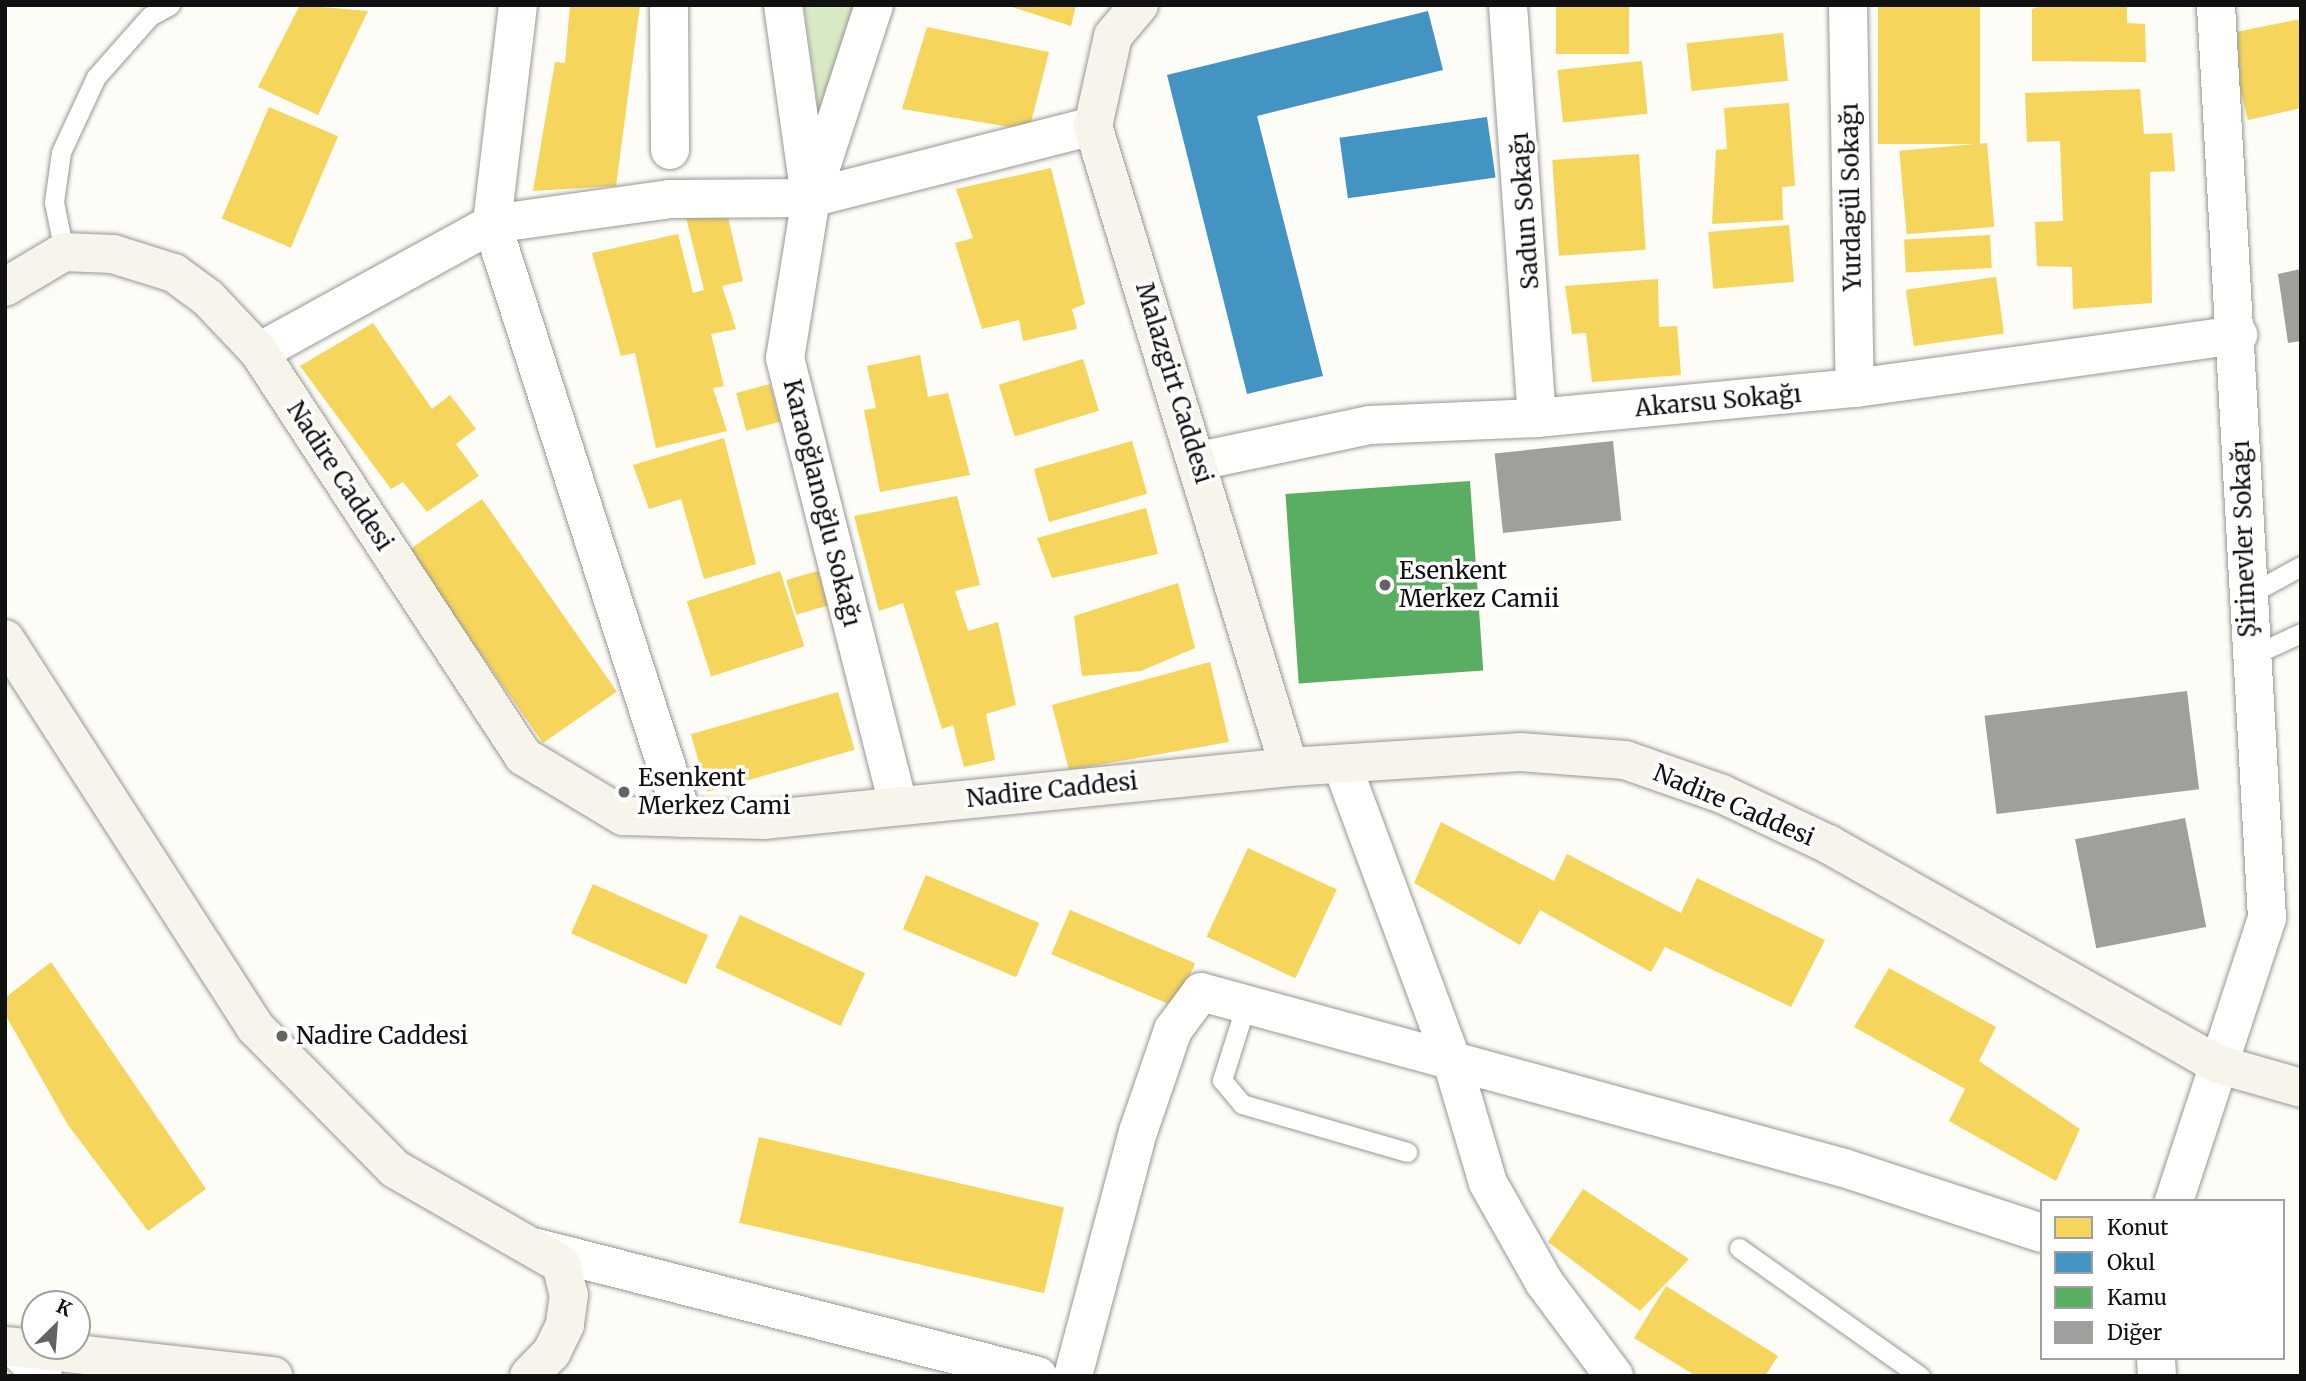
<!DOCTYPE html>
<html>
<head>
<meta charset="utf-8">
<style>
	body { margin:0 }
	#map { position:relative; width:2306px; height:1381px; overflow:hidden; background:#fdfcf7; font-family:Merriweather,serif }
	div>[style] { position:absolute }
	[style*='--x'] { left:calc(var(--x)*1px); top:calc(var(--y)*1px); width:calc(var(--w)*1px); rotate:calc(var(--a)*1deg) }
	.forest>* { inset:0; background:#d8eac5 }
	.homes>* { inset:0; background:#f6d55c; transform-origin:0 0 }
	.schools>* { inset:0; background:#4393c3; transform-origin:0 0 }
	.public>* { inset:0; background:#5aae61; transform-origin:0 0 }
	.building>* { inset:0; background:#a19f9c; transform-origin:0 0 }
	.roads { filter:drop-shadow(0 0 2px #979795) drop-shadow(0 0 2px #979795) }
	.lane>* { height:19px; margin:-9.5px; padding:0 9.5px; transform-origin:9.5px; border-radius:9.5px; background:#fffffe }
	.street>* { height:38px; margin:-19px; padding:0 19px; transform-origin:19px; border-radius:19px; background:#fffffe }
	.secondary>* { height:38px; margin:-19px; padding:0 19px; transform-origin:19px; border-radius:19px; background:#f6f4eb }
	.dots>* { width:19px; height:19px; translate:-50% -50%; box-sizing:border-box; border:4px solid #fff; border-radius:50% }
	span { translate:-50% -50%; white-space:nowrap; text-align:center; line-height:1.15; -webkit-text-stroke:7px #fff; paint-order:stroke }
	.street-label { font-size:24px; color:#111 }
	.poi-label { font-size:24px; color:#111 }
	.left { translate:0 -50%; text-align:left }
	.frame { position:absolute; inset:0; border:7px solid #111; pointer-events:none }
	.legend { position:absolute; left:2040px; top:1199px; width:245px; height:161px; box-sizing:border-box; background:#fff; border:2px solid #a0a0a0; margin:0; padding:9px 12px; list-style:none; font-size:21px; color:#111 }
	.legend li { display:flex; align-items:center; gap:14px; height:35px }
	.legend b { width:35px; border:2px solid #a0a0a0 }
	.north { position:absolute; left:21px; top:1290px; width:70px; height:70px; box-sizing:border-box; background:#fff; border:2px solid #a0a0a0; border-radius:50%; rotate:25deg; font-size:19px; font-weight:700; line-height:28px; text-align:center; color:#111 }
	.north::after { content:''; display:block; margin:auto; width:24px; height:32px; background:#646362; clip-path:polygon(50% 0,100% 100%,50% 72%,0 100%) }
</style>
</head>
<body>
<div id="map">
	<div class="forest">
		<div style="clip-path:polygon(804px 5px,857px 5px,823px 146px)"></div>
	</div>
	<div class="homes">
		<div style="clip-path:polygon(300px 5px,368px 11px,318px 115px,258px 87px)"></div>
		<div style="clip-path:polygon(570px 5px,640px 5px,616px 186px,533px 191px,555px 62px,565px 63px)"></div>
		<div style="clip-path:polygon(1006px 5px,1076px 5px,1071px 26px)"></div>
		<div style="left:1556px;top:5px;width:73px;height:49px"></div>
		<div style="left:1878px;top:5px;width:102px;height:139px"></div>
		<div style="clip-path:polygon(2044px 5px,2127px 5px,2127px 23px,2145px 24px,2146px 62px,2032px 61px,2032px 9px)"></div>
		<div style="clip-path:polygon(2301px 19px,2301px 108px,2248px 120px,2226px 34px)"></div>
		<div style="clip-path:polygon(927px 27px,1049px 52px,1029px 130px,902px 109px)"></div>
		<div style="left:1783px;top:33px;width:48px;height:97px;rotate:84deg"></div>
		<div style="left:1642px;top:61px;width:53px;height:85px;rotate:84deg"></div>
		<div style="clip-path:polygon(2140px 89px,2144px 134px,2172px 133px,2175px 171px,2150px 172px,2152px 303px,2073px 309px,2072px 267px,2037px 266px,2035px 222px,2063px 221px,2060px 141px,2027px 142px,2025px 93px)"></div>
		<div style="clip-path:polygon(1789px 103px,1795px 186px,1782px 187px,1783px 220px,1712px 224px,1716px 150px,1727px 149px,1724px 108px)"></div>
		<div style="left:269px;top:107px;width:75px;height:121px;rotate:23deg"></div>
		<div style="left:1987px;top:143px;width:84px;height:88px;rotate:85deg"></div>
		<div style="left:1639px;top:154px;width:96px;height:87px;rotate:86deg"></div>
		<div style="clip-path:polygon(1051px 168px,1085px 304px,1072px 309px,1077px 329px,1023px 341px,1019px 320px,982px 329px,955px 243px,973px 238px,956px 189px)"></div>
		<div style="clip-path:polygon(726px 209px,743px 281px,722px 286px,736px 329px,711px 334px,724px 386px,713px 388px,727px 431px,656px 448px,635px 353px,621px 356px,592px 253px,678px 234px,693px 293px,704px 290px,686px 217px)"></div>
		<div style="left:1789px;top:225px;width:57px;height:81px;rotate:85deg"></div>
		<div style="left:1990px;top:235px;width:33px;height:86px;rotate:87deg"></div>
		<div style="left:1996px;top:277px;width:57px;height:91px;rotate:82deg"></div>
		<div style="clip-path:polygon(1658px 279px,1659px 327px,1677px 326px,1681px 375px,1592px 382px,1586px 333px,1572px 334px,1565px 286px)"></div>
		<div style="clip-path:polygon(373px 323px,432px 409px,450px 395px,476px 429px,456px 444px,479px 476px,427px 512px,403px 482px,391px 489px,300px 366px)"></div>
		<div style="clip-path:polygon(920px 355px,928px 397px,948px 393px,970px 475px,880px 492px,864px 410px,876px 408px,867px 366px)"></div>
		<div style="left:1083px;top:359px;width:54px;height:88px;rotate:73deg"></div>
		<div style="left:770px;top:384px;width:39px;height:35px;rotate:75deg"></div>
		<div style="clip-path:polygon(724px 438px,756px 564px,704px 579px,681px 499px,649px 509px,633px 465px)"></div>
		<div style="left:1132px;top:441px;width:55px;height:102px;rotate:74deg"></div>
		<div style="clip-path:polygon(957px 496px,980px 585px,955px 591px,968px 631px,998px 622px,1016px 705px,986px 714px,995px 760px,964px 767px,953px 725px,942px 729px,903px 603px,879px 611px,854px 516px)"></div>
		<div style="left:482px;top:499px;width:235px;height:90px;rotate:55deg"></div>
		<div style="clip-path:polygon(1146px 508px,1158px 554px,1052px 578px,1037px 538px)"></div>
		<div style="left:780px;top:571px;width:79px;height:98px;rotate:72deg"></div>
		<div style="left:818px;top:571px;width:36px;height:33px;rotate:74deg"></div>
		<div style="clip-path:polygon(1178px 583px,1195px 648px,1141px 671px,1082px 676px,1074px 616px)"></div>
		<div style="clip-path:polygon(1210px 662px,1229px 742px,1069px 770px,1052px 705px)"></div>
		<div style="left:838px;top:692px;width:60px;height:153px;rotate:74deg"></div>
		<div style="clip-path:polygon(1441px 822px,1554px 881px,1567px 854px,1681px 913px,1697px 878px,1825px 940px,1791px 1007px,1665px 947px,1651px 972px,1540px 910px,1520px 945px,1414px 883px)"></div>
		<div style="left:1248px;top:848px;width:98px;height:98px;rotate:25deg"></div>
		<div style="left:926px;top:875px;width:123px;height:59px;rotate:23deg"></div>
		<div style="left:593px;top:884px;width:126px;height:54px;rotate:24deg"></div>
		<div style="left:1070px;top:910px;width:136px;height:48px;rotate:23deg"></div>
		<div style="left:740px;top:915px;width:138px;height:58px;rotate:25deg"></div>
		<div style="clip-path:polygon(51px 962px,206px 1189px,148px 1231px,68px 1125px,5px 1014px,5px 998px)"></div>
		<div style="clip-path:polygon(1889px 968px,1996px 1027px,1979px 1061px,2080px 1129px,2056px 1181px,1949px 1121px,1965px 1089px,1854px 1027px)"></div>
		<div style="left:759px;top:1137px;width:313px;height:88px;rotate:13deg"></div>
		<div style="clip-path:polygon(1583px 1189px,1689px 1259px,1640px 1311px,1548px 1242px)"></div>
		<div style="clip-path:polygon(1666px 1286px,1778px 1356px,1765px 1376px,1696px 1376px,1634px 1338px)"></div>
	</div>
	<div class="schools">
		<div style="clip-path:polygon(1428px 11px,1443px 70px,1257px 116px,1323px 376px,1247px 394px,1167px 75px)"></div>
		<div style="left:1487px;top:117px;width:61px;height:149px;rotate:82deg"></div>
	</div>
	<div class="public">
		<div style="left:1470px;top:481px;width:190px;height:185px;rotate:86deg"></div>
	</div>
	<div class="building">
		<div style="clip-path:polygon(2301px 269px,2301px 341px,2288px 343px,2278px 274px)"></div>
		<div style="left:1613px;top:441px;width:80px;height:119px;rotate:84deg"></div>
		<div style="left:2187px;top:691px;width:99px;height:204px;rotate:83deg"></div>
		<div style="left:2185px;top:818px;width:111px;height:112px;rotate:79deg"></div>
	</div>
	<div class="roads">
		<div class="lane">
			<div style="--x:64;--y:252;--w:51;--a:-101.3"></div>
			<div style="--x:54;--y:202;--w:50;--a:-82"></div>
			<div style="--x:61;--y:152;--w:83;--a:-65"></div>
			<div style="--x:96;--y:77;--w:81;--a:-48.5"></div>
			<div style="--x:150;--y:16;--w:23;--a:-29"></div>
			<div style="--x:2246;--y:596;--w:63;--a:-28.6"></div>
			<div style="--x:2249;--y:657;--w:57;--a:-24.8"></div>
			<div style="--x:1246;--y:1004;--w:80;--a:107.5"></div>
			<div style="--x:1222;--y:1080;--w:31;--a:50"></div>
			<div style="--x:1242;--y:1104;--w:172;--a:16.2"></div>
			<div style="--x:1739;--y:1248;--w:222;--a:35.3"></div>
		</div>
		<div class="street">
			<div style="--x:518;--y:5;--w:221;--a:96.8"></div>
			<div style="--x:492;--y:224;--w:624;--a:72.17"></div>
			<div style="--x:669;--y:5;--w:145;--a:89.6"></div>
			<div style="--x:783;--y:5;--w:186;--a:82"></div>
			<div style="--x:874;--y:5;--w:203;--a:108.1"></div>
			<div style="--x:811;--y:198;--w:162;--a:99.2"></div>
			<div style="--x:785;--y:358;--w:461;--a:75.8"></div>
			<div style="--x:1508;--y:5;--w:414;--a:86"></div>
			<div style="--x:1848;--y:5;--w:383;--a:89"></div>
			<div style="--x:259;--y:352;--w:266;--a:-28.8"></div>
			<div style="--x:492;--y:224;--w:179;--a:-8"></div>
			<div style="--x:669;--y:199;--w:142;--a:-0.4"></div>
			<div style="--x:811;--y:198;--w:291;--a:-14.3"></div>
			<div style="--x:1199;--y:461;--w:175;--a:-11.9"></div>
			<div style="--x:1370;--y:425;--w:167;--a:-2.4"></div>
			<div style="--x:1537;--y:418;--w:319;--a:-5.4"></div>
			<div style="--x:1855;--y:388;--w:387;--a:-7.9"></div>
			<div style="--x:1342;--y:765;--w:313;--a:69.6"></div>
			<div style="--x:1451;--y:1058;--w:130;--a:73.5"></div>
			<div style="--x:1488;--y:1183;--w:114;--a:60.5"></div>
			<div style="--x:1544;--y:1282;--w:117;--a:53.3"></div>
			<div style="--x:2174;--y:1201;--w:298;--a:-71.8"></div>
			<div style="--x:2267;--y:918;--w:914;--a:-93.2"></div>
			<div style="--x:537;--y:1248;--w:517;--a:14.33"></div>
			<div style="--x:14;--y:1347;--w:41;--a:45"></div>
			<div style="--x:2156;--y:1358;--w:18;--a:87"></div>
			<div style="--x:1073;--y:1376;--w:253;--a:-75.1"></div>
			<div style="--x:1138;--y:1132;--w:108;--a:-71.1"></div>
			<div style="--x:1173;--y:1030;--w:47;--a:-53.6"></div>
			<div style="--x:1201;--y:992;--w:667;--a:15.31"></div>
			<div style="--x:1844;--y:1168;--w:208;--a:18.2"></div>
		</div>
		<div class="secondary">
			<div style="--x:1139;--y:5;--w:40;--a:130"></div>
			<div style="--x:1113;--y:36;--w:92;--a:102.5"></div>
			<div style="--x:1093;--y:126;--w:670;--a:73"></div>
			<div style="--x:5;--y:287;--w:69;--a:-30.7"></div>
			<div style="--x:64;--y:252;--w:49;--a:2.3"></div>
			<div style="--x:113;--y:254;--w:64;--a:17.3"></div>
			<div style="--x:174;--y:273;--w:42;--a:36.3"></div>
			<div style="--x:208;--y:298;--w:74;--a:46.6"></div>
			<div style="--x:259;--y:352;--w:483;--a:56.8"></div>
			<div style="--x:523;--y:756;--w:117;--a:31"></div>
			<div style="--x:623;--y:816;--w:140;--a:1.6"></div>
			<div style="--x:763;--y:820;--w:529;--a:-5.75"></div>
			<div style="--x:1289;--y:767;--w:231;--a:-3.7"></div>
			<div style="--x:1520;--y:752;--w:105;--a:4.4"></div>
			<div style="--x:1625;--y:760;--w:103;--a:19.3"></div>
			<div style="--x:1722;--y:794;--w:117;--a:25.3"></div>
			<div style="--x:1828;--y:844;--w:447;--a:29.5"></div>
			<div style="--x:2217;--y:1064;--w:87;--a:15.9"></div>
			<div style="--x:5;--y:639;--w:462;--a:57.2"></div>
			<div style="--x:255;--y:1027;--w:199;--a:45.4"></div>
			<div style="--x:395;--y:1169;--w:191;--a:29.8"></div>
			<div style="--x:561;--y:1264;--w:32;--a:76"></div>
			<div style="--x:569;--y:1295;--w:30;--a:98"></div>
			<div style="--x:565;--y:1325;--w:30;--a:116"></div>
			<div style="--x:552;--y:1352;--w:33;--a:134"></div>
			<div style="--x:5;--y:1346;--w:270;--a:6.4"></div>
		</div>
	</div>
	<div class="dots">
		<div style="left:1385px;top:585px;background:#646362"></div>
		<div style="left:624px;top:792px;background:#646362"></div>
		<div style="left:282px;top:1036px;background:#646362"></div>
	</div>
	<div class="street-label">
		<span style="left:1851px;top:197px;rotate:-91deg">Yurdagül Sokağı</span>
		<span style="left:1525px;top:211px;rotate:-94deg">Sadun Sokağı</span>
		<span style="left:1174px;top:383px;rotate:73deg">Malazgirt Caddesi</span>
		<span style="left:1718px;top:401px;rotate:-5deg">Akarsu Sokağı</span>
		<span style="left:340px;top:476px;rotate:57deg">Nadire Caddesi</span>
		<span style="left:822px;top:503px;rotate:76deg">Karaoğlanoğlu Sokağı</span>
		<span style="left:2244px;top:539px;rotate:-92deg">Şirinevler Sokağı</span>
		<span style="left:1052px;top:790px;rotate:-6deg">Nadire Caddesi</span>
		<span style="left:1734px;top:805px;rotate:23deg">Nadire Caddesi</span>
	</div>
	<div class="poi-label">
		<span class="left" style="left:1399px;top:585px">Esenkent<br>Merkez Camii</span>
		<span class="left" style="left:638px;top:792px">Esenkent<br>Merkez Cami</span>
		<span class="left" style="left:296px;top:1036px">Nadire Caddesi</span>
	</div>
	<div class="frame"></div>
	<ul class="legend">
	<li><b style="height:19px;background:#f6d55c"></b>Konut</li>
	<li><b style="height:19px;background:#4393c3"></b>Okul</li>
	<li><b style="height:19px;background:#5aae61"></b>Kamu</li>
	<li><b style="height:19px;background:#a19f9c"></b>Diğer</li>
	</ul>
	<div class="north">K</div>
</div>
</body>
</html>
